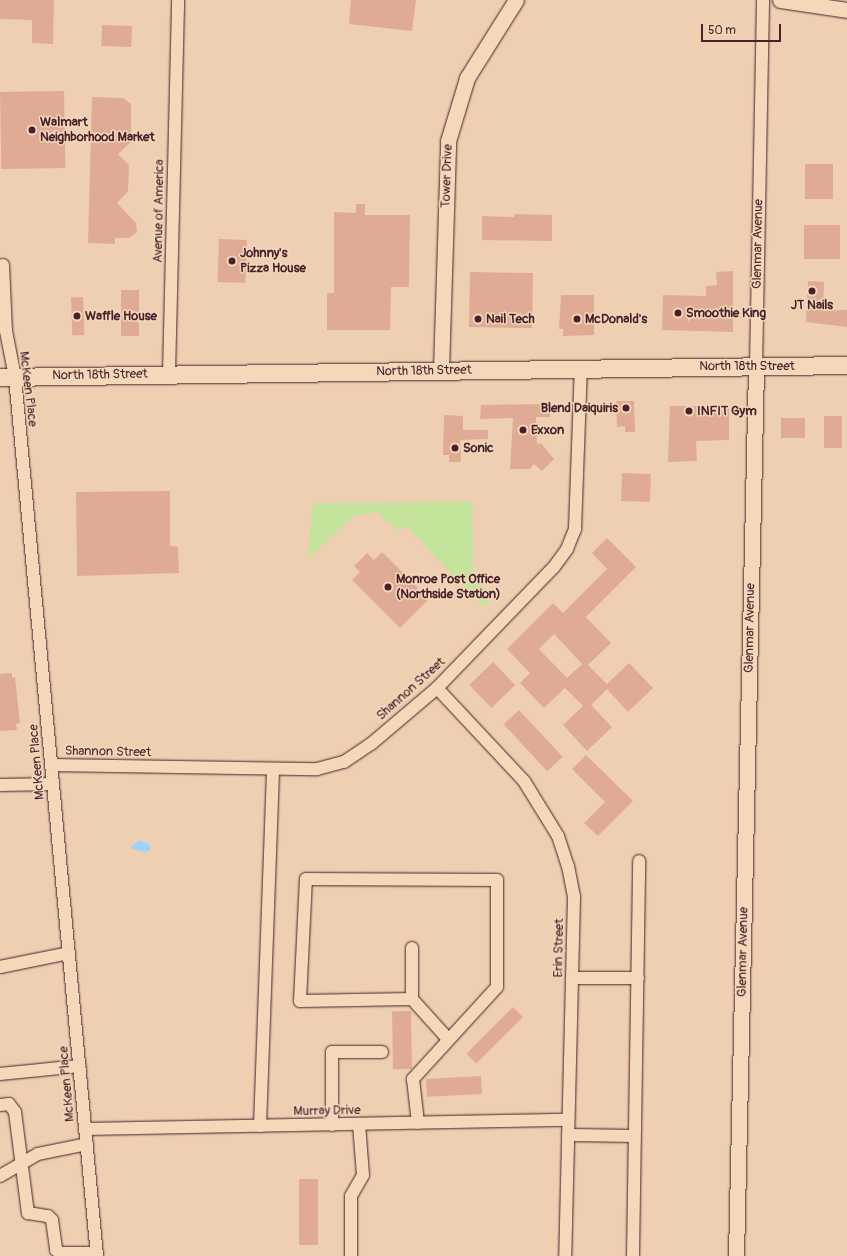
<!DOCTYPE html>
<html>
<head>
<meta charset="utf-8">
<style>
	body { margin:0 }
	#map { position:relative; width:847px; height:1256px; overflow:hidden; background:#efcfb2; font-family:Pangolin,sans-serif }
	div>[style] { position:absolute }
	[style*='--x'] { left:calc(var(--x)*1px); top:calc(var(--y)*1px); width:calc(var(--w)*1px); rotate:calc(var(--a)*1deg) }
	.green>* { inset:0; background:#c4e39b }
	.water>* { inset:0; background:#a0d1fd }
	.building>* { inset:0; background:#e0ab94; transform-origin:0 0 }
	.roads { filter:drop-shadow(0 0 1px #4a1f2b) drop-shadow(0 0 1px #4a1f2b) }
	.minor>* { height:12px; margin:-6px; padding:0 6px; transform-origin:6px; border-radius:6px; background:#f3d8ba }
	.tertiary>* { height:15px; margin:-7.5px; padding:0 7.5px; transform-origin:7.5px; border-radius:7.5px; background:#f3d8ba }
	.secondary>* { height:17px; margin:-8.5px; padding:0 8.5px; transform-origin:8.5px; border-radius:8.5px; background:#f3d8ba }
	.dots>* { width:11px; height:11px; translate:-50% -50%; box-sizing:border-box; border:2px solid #f3d8ba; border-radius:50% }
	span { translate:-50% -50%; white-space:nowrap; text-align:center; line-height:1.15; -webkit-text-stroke:3px #f3d8ba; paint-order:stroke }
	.poi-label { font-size:13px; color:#4a1f2b; font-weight:700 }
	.left { translate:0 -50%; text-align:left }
	.right { translate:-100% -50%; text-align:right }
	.street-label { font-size:13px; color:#4a1f2b }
	.scale { position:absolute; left:701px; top:24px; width:80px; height:18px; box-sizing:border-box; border:2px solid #4a1f2b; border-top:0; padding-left:5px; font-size:12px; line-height:14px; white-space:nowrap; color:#4a1f2b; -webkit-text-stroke:3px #f3d8ba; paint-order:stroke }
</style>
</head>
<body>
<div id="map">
	<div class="green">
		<div style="clip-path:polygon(472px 502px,473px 570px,475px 578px,493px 596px,483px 607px,406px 526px,398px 531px,377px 512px,354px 516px,307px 559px,313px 503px)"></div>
	</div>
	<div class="water">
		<div style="clip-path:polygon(140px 840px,150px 845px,150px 850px,145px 852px,132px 849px,131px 846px)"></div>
	</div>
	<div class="building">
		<div style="clip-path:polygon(0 0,54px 0,53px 44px,32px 43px,32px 20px,0 19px)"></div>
		<div style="clip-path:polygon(351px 0,416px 0,412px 31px,349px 24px)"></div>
		<div style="left:102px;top:25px;width:30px;height:21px;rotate:2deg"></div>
		<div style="left:64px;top:91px;width:77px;height:64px;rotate:89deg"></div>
		<div style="clip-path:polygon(92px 97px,123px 98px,131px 104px,131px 142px,118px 154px,129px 165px,128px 191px,117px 203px,136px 223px,137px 232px,129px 238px,115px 238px,115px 244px,88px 243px)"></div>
		<div style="left:805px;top:164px;width:28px;height:35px"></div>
		<div style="clip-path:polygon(356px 204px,365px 204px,365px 215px,410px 215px,409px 287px,391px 287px,390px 330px,327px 330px,327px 293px,334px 293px,334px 212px,356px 213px)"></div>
		<div style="clip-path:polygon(514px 214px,552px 215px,552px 241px,482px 240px,482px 216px,514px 217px)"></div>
		<div style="left:840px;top:225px;width:34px;height:36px;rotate:90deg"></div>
		<div style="left:219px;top:239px;width:28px;height:43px;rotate:2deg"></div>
		<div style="clip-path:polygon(733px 271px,733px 332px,662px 330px,663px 295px,706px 296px,706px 286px,717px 285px,716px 272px)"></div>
		<div style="left:470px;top:272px;width:63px;height:55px;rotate:1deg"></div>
		<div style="clip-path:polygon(808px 281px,824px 282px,823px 311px,847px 310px,847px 327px,806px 322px)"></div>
		<div style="left:121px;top:290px;width:18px;height:46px"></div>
		<div style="clip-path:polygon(561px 295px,594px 295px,594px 335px,563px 336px,563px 329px,559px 329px)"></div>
		<div style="left:83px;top:297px;width:38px;height:12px;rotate:88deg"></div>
		<div style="clip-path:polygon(616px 401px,634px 401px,635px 432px,625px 432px,625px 426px,617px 427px)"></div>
		<div style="clip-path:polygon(550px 404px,550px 417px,536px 417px,537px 444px,541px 443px,554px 459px,542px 471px,534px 464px,530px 469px,510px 469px,513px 418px,480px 419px,481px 405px)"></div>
		<div style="clip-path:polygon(670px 406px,729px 406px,729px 440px,696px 441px,697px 461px,668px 462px)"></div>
		<div style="clip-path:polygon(444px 415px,463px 416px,463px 430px,488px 430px,488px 439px,460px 440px,461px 462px,449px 462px,449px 455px,443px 455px)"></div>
		<div style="left:824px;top:416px;width:18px;height:32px"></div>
		<div style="left:805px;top:418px;width:20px;height:24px;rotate:90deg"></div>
		<div style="left:622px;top:473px;width:29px;height:28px;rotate:2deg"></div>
		<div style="clip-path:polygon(170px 491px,170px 546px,178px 547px,179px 573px,77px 576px,76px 492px)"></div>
		<div style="clip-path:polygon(evenodd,607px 538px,636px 567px,586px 617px,611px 643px,588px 665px,607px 684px,629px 663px,653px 688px,628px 712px,607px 689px,591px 705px,612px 727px,587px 751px,563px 725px,583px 706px,565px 688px,544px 708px,520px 683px,530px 673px,507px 649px,553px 603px,563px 613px,607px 569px,592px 553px,607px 538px,554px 634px,582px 664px,567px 678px,539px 649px,554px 634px)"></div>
		<div style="clip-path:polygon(382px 552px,429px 599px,400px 628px,352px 580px,360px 572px,354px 566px,367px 553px,374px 560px)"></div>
		<div style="left:493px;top:662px;width:32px;height:33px;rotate:46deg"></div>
		<div style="clip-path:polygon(12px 673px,12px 678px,15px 677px,20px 723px,16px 724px,17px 730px,0 731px,0 674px)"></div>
		<div style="left:519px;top:710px;width:64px;height:21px;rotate:47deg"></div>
		<div style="clip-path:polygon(586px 755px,633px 801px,598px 836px,584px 823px,605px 802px,572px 769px)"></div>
		<div style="left:513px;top:1007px;width:14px;height:66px;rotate:45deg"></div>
		<div style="left:411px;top:1011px;width:58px;height:19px;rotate:89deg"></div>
		<div style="left:481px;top:1076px;width:18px;height:55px;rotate:87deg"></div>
		<div style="left:299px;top:1179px;width:19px;height:66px"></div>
	</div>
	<div class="roads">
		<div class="minor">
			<div style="--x:3;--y:265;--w:66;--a:87.4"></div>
			<div style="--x:6;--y:331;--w:47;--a:78.9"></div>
			<div style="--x:15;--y:377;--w:883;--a:84.67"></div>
			<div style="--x:756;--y:367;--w:367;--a:-88.9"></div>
			<div style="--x:169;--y:374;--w:374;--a:-88.6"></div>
			<div style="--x:437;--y:688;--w:127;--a:46.9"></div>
			<div style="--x:524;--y:781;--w:65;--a:58.3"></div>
			<div style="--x:558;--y:836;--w:32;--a:72"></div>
			<div style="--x:568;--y:866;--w:32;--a:79"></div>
			<div style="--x:574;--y:897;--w:359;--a:91.4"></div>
			<div style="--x:51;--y:765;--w:266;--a:0.9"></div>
			<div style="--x:317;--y:769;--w:28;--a:-15"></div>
			<div style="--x:344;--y:762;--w:32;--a:-34"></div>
			<div style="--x:371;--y:744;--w:87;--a:-40.3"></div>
			<div style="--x:437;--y:688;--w:168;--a:-46"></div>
			<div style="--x:554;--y:567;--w:22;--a:-54"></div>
			<div style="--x:567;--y:549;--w:22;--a:-68"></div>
			<div style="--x:575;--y:529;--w:162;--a:-87.9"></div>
			<div style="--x:0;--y:785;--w:53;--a:-1.1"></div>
			<div style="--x:412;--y:948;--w:51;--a:90"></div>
			<div style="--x:412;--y:999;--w:54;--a:48"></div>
			<div style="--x:0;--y:967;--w:70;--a:-11.5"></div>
			<div style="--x:572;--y:978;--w:66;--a:0"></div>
			<div style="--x:412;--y:999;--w:112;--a:179"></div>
			<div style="--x:300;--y:1001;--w:122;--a:-87.2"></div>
			<div style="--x:306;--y:879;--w:191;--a:0.3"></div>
			<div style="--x:497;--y:880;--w:107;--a:90"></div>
			<div style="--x:497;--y:987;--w:125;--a:132.4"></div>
			<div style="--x:413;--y:1079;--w:44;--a:83.5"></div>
			<div style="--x:0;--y:1074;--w:80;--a:-5.7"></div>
			<div style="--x:0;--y:1105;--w:9;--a:-6"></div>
			<div style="--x:9;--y:1104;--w:10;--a:53"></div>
			<div style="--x:15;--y:1112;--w:102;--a:82.7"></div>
			<div style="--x:28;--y:1213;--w:20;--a:9"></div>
			<div style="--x:48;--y:1216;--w:6;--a:45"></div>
			<div style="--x:52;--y:1220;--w:30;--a:82"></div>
			<div style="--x:56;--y:1250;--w:6;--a:31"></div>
			<div style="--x:61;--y:1253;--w:35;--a:0"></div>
			<div style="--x:332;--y:1125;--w:73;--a:-90"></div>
			<div style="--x:332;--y:1052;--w:50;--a:0"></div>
			<div style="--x:260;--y:1126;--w:357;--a:-87.9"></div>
			<div style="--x:85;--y:1129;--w:483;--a:-1.1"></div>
			<div style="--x:568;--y:1135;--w:66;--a:0.9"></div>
			<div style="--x:0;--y:1176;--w:44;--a:-30.1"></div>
			<div style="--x:38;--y:1154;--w:50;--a:-11.5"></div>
			<div style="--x:351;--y:1256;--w:60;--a:-90"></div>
			<div style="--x:351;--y:1196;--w:24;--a:-60"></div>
			<div style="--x:363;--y:1175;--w:51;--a:-94.5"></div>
			<div style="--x:633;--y:1256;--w:395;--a:-89.1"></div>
		</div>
		<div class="tertiary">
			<div style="--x:780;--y:0;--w:68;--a:8.5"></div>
			<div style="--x:441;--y:370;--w:229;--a:-88.2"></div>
			<div style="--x:448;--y:141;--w:66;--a:-73.2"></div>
			<div style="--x:467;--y:78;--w:92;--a:-57.9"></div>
			<div style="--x:736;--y:1256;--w:889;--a:-88.71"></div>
		</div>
		<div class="secondary">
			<div style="--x:0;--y:377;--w:847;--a:-0.81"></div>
		</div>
	</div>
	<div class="dots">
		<div style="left:32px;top:130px;background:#4a1f2b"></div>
		<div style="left:232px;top:261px;background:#4a1f2b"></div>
		<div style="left:812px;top:291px;background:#4a1f2b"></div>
		<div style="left:678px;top:313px;background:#4a1f2b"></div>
		<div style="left:77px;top:316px;background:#4a1f2b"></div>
		<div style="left:478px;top:319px;background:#4a1f2b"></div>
		<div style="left:577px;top:319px;background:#4a1f2b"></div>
		<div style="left:626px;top:408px;background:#4a1f2b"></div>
		<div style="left:689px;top:411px;background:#4a1f2b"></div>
		<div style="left:523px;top:430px;background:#4a1f2b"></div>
		<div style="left:455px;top:448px;background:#4a1f2b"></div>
		<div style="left:388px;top:587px;background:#4a1f2b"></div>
	</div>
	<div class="poi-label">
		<span class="left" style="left:40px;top:130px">Walmart<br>Neighborhood Market</span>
		<span class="left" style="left:240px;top:261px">Johnny's<br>Pizza House</span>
		<span style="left:812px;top:305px">JT Nails</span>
		<span class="left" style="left:686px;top:313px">Smoothie King</span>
		<span class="left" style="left:85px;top:316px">Waffle House</span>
		<span class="left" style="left:486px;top:319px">Nail Tech</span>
		<span class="left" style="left:585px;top:319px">McDonald's</span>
		<span class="right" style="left:618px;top:408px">Blend Daiquiris</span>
		<span class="left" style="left:697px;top:411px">INFIT Gym</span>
		<span class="left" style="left:531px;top:430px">Exxon</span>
		<span class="left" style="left:463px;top:448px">Sonic</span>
		<span class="left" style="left:396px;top:587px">Monroe Post Office<br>(Northside Station)</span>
	</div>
	<div class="street-label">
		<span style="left:447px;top:176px;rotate:-88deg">Tower Drive</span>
		<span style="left:159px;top:211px;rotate:-89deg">Avenue of America</span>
		<span style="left:758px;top:244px;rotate:-89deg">Glenmar Avenue</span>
		<span style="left:747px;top:366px">North 18th Street</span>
		<span style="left:424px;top:371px;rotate:-1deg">North 18th Street</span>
		<span style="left:100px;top:375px;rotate:-1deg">North 18th Street</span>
		<span style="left:28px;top:389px;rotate:83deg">McKeen Place</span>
		<span style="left:750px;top:628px;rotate:-89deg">Glenmar Avenue</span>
		<span style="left:411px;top:689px;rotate:-42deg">Shannon Street</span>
		<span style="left:108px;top:752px;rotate:1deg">Shannon Street</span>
		<span style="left:37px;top:762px;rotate:-95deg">McKeen Place</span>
		<span style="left:559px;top:948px;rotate:-89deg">Erin Street</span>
		<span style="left:743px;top:952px;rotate:-89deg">Glenmar Avenue</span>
		<span style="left:67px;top:1084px;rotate:-95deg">McKeen Place</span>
		<span style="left:327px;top:1111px;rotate:-1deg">Murray Drive</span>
	</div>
	<div class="scale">50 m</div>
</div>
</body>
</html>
